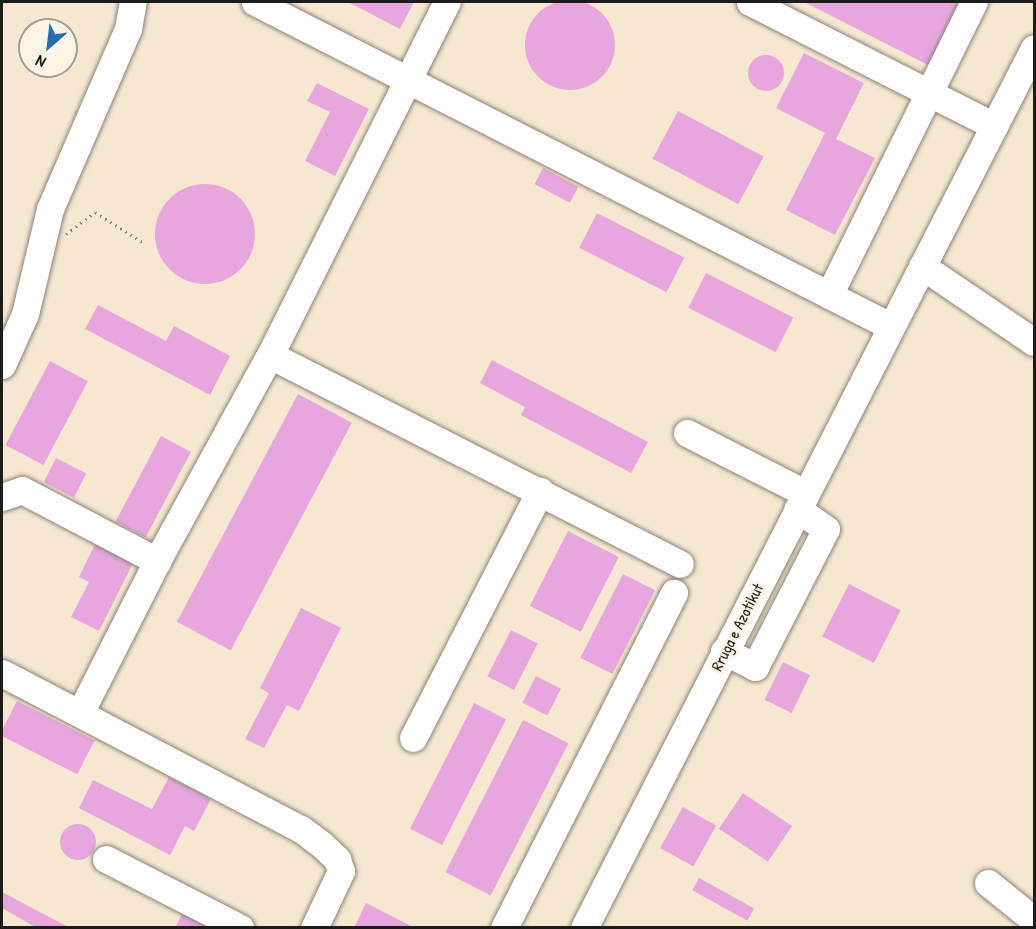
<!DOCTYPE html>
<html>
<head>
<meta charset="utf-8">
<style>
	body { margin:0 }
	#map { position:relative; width:1036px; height:929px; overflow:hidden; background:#f6e8d0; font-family:"Patrick Hand",sans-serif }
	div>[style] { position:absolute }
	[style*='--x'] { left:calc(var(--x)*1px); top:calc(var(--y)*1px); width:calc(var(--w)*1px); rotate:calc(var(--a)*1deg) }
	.building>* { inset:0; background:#e7a6dd; transform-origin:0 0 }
	.round { border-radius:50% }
	.path>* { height:3px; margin-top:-1.5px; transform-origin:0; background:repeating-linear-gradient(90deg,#898276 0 1.5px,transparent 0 6px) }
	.roads { filter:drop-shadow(0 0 2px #898276) drop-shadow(0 0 2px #898276) }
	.minor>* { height:27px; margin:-13.5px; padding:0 13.5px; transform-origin:13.5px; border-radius:13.5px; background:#fff }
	span { translate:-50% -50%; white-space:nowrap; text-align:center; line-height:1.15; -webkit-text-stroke:6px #fcf5e5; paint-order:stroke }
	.street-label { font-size:16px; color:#1c1c1c }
	.frame { position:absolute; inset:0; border:3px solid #1c1c1c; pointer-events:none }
	.north { position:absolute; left:18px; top:18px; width:60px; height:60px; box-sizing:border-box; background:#fcf5e5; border:2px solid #a29e95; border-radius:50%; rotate:208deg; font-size:16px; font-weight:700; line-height:24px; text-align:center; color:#1c1c1c }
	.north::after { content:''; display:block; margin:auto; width:21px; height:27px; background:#1f6fb2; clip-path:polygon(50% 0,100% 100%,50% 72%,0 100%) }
</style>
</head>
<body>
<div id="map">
	<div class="building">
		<div class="round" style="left:525px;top:0;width:90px;height:90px"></div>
		<div style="clip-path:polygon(348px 2px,414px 2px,400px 29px)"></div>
		<div style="clip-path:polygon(804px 2px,963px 2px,930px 66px)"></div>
		<div style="clip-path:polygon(804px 53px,864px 83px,836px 139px,875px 158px,835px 235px,786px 210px,825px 133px,776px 108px)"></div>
		<div class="round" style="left:748px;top:55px;width:36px;height:36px"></div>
		<div style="clip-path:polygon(317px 83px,369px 109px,335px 176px,305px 161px,330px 112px,307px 101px)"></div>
		<div style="left:678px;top:111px;width:97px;height:54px;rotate:28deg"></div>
		<div style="left:543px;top:168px;width:40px;height:18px;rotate:28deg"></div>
		<div class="round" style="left:155px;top:184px;width:100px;height:100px"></div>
		<div style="left:597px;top:213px;width:98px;height:39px;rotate:27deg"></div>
		<div style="left:706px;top:273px;width:98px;height:39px;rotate:27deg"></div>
		<div style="clip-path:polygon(98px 305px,166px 341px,174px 326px,230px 356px,210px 395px,85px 329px)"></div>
		<div style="clip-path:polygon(492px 360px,648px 442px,631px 473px,521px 415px,525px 407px,480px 383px)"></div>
		<div style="left:50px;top:361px;width:43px;height:95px;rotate:28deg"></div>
		<div style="left:298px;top:394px;width:61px;height:258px;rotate:28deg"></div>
		<div style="left:161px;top:436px;width:34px;height:97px;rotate:28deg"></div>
		<div style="left:56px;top:458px;width:34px;height:27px;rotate:27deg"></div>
		<div style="left:568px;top:531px;width:57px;height:84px;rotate:27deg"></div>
		<div style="clip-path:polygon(98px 538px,136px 557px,99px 631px,71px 617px,89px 582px,79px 577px)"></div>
		<div style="left:623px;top:574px;width:36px;height:94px;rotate:27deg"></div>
		<div style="left:849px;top:584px;width:58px;height:59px;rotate:27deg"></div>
		<div style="clip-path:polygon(301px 608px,341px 628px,299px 711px,287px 705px,264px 748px,245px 739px,269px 693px,260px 688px)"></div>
		<div style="left:511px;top:630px;width:30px;height:52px;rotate:27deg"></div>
		<div style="left:783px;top:662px;width:30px;height:42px;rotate:26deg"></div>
		<div style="left:536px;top:676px;width:28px;height:30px;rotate:27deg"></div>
		<div style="left:17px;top:701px;width:87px;height:38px;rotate:27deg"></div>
		<div style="left:474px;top:703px;width:36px;height:141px;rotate:27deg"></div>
		<div style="left:523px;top:720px;width:51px;height:171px;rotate:27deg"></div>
		<div style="clip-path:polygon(169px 777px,211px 799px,194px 831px,185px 826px,170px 855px,79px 808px,93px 780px,152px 809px)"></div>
		<div style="left:743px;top:793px;width:59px;height:43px;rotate:34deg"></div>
		<div style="left:683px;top:807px;width:38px;height:47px;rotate:29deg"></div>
		<div class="round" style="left:60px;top:824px;width:36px;height:36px"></div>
		<div style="left:699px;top:878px;width:63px;height:14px;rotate:29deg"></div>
		<div style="clip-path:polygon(2px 892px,70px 928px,37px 928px,2px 908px)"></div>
		<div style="clip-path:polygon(366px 903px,415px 928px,354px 928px)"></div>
		<div style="clip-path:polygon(183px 912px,213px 928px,175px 928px)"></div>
	</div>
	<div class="path">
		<div style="--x:66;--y:234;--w:36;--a:-37"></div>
		<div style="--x:95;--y:212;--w:58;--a:32.3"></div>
	</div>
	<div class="roads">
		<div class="minor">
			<div style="--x:255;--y:2;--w:713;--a:27.03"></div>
			<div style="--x:750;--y:2;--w:274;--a:26.9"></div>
			<div style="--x:922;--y:266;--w:135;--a:34.2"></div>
			<div style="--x:829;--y:295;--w:327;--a:-63.7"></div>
			<div style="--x:270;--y:355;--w:460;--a:27"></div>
			<div style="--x:2;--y:365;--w:56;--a:-65.7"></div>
			<div style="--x:25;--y:314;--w:108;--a:-76.6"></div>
			<div style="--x:50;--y:209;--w:196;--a:-66.6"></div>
			<div style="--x:128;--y:29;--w:27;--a:-80"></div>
			<div style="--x:687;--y:433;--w:132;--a:27"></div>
			<div style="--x:2;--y:497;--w:21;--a:-19"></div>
			<div style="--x:22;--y:490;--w:153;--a:27.7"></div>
			<div style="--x:724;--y:651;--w:35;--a:27"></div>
			<div style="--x:755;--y:667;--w:155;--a:-62.8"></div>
			<div style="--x:826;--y:529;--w:35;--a:-145"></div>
			<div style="--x:2;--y:673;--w:337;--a:27.6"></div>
			<div style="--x:301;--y:829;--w:26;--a:37"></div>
			<div style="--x:322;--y:845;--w:21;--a:43"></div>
			<div style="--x:337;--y:859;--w:13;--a:72"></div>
			<div style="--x:341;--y:871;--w:63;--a:115.3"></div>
			<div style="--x:80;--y:713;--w:170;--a:-63.1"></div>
			<div style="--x:157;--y:561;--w:235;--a:-61.3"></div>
			<div style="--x:270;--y:355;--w:395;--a:-63.4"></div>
			<div style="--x:413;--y:738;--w:278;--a:-62.8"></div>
			<div style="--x:106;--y:859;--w:151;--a:27.2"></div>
			<div style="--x:988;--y:883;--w:59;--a:38.8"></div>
			<div style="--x:504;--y:928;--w:376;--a:-63.1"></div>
			<div style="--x:584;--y:928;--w:988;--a:-62.92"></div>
		</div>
	</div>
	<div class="street-label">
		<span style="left:737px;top:627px;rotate:-63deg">Rruga e Azotikut</span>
	</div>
	<div class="frame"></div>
	<div class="north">N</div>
</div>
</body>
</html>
